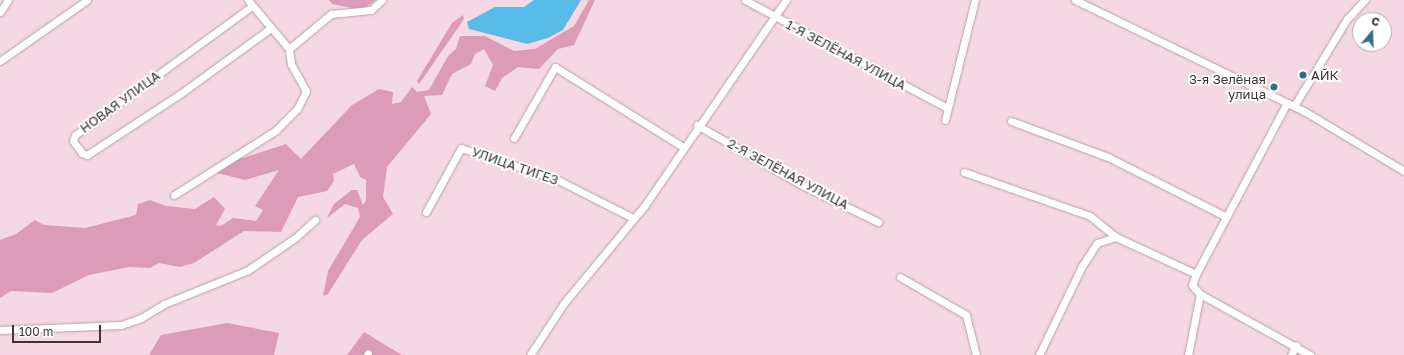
<!DOCTYPE html>
<html>
<head>
<meta charset="utf-8">
<style>
	body { margin:0 }
	#map { position:relative; width:1404px; height:355px; overflow:hidden; background:#f4d8e3; font-family:"Golos Text",sans-serif }
	div>[style] { position:absolute }
	[style*='--x'] { left:calc(var(--x)*1px); top:calc(var(--y)*1px); width:calc(var(--w)*1px); rotate:calc(var(--a)*1deg) }
	.green>* { inset:0; background:#dc9bb6 }
	.water>* { inset:0; background:#58bbe8 }
	.roads { filter:drop-shadow(0 0 1px #b99fa9) drop-shadow(0 0 1px #b99fa9) }
	.minor>* { height:7px; margin:-3.5px; padding:0 3.5px; transform-origin:3.5px; border-radius:3.5px; background:#fff }
	.dots>* { width:11px; height:11px; translate:-50% -50%; box-sizing:border-box; border:2px solid #fff; border-radius:50% }
	span { translate:-50% -50%; white-space:nowrap; text-align:center; line-height:1.15; -webkit-text-stroke:4px #fff; paint-order:stroke }
	.street-label { font-size:13px; color:#3f3438 }
	.poi-label { font-size:13px; color:#3f3438 }
	.left { translate:0 -50%; text-align:left }
	.right { translate:-100% -50%; text-align:right }
	.north { position:absolute; left:1352px; top:12px; width:40px; height:40px; box-sizing:border-box; background:#fff; border:1px solid #b2aeaf; border-radius:50%; rotate:19deg; font-size:11px; font-weight:700; line-height:16px; text-align:center; color:#3f3438 }
	.north::after { content:''; display:block; margin:auto; width:14px; height:18px; background:#356d87; clip-path:polygon(50% 0,100% 100%,50% 72%,0 100%) }
	.scale { position:absolute; left:12px; top:325px; width:89px; height:18px; box-sizing:border-box; border:2px solid #3f3438; border-top:0; padding-left:5px; font-size:12px; line-height:14px; white-space:nowrap; color:#3f3438; -webkit-text-stroke:3px #fff; paint-order:stroke }
</style>
</head>
<body>
<div id="map">
	<div class="green">
		<div style="clip-path:polygon(329px 0,376px 0,362px 10px,332px 4px)"></div>
		<div style="clip-path:polygon(589px 0,595px 0,574px 45px,558px 49px,539px 69px,518px 67px,502px 78px,495px 91px,485px 86px,493px 65px,484px 49px,475px 54px,471px 64px,452px 74px,442px 95px,424px 96px,431px 114px,387px 167px,383px 197px,393px 214px,362px 240px,328px 294px,323px 296px,328px 271px,360px 217px,358px 208px,345px 204px,327px 218px,334px 204px,352px 190px,357px 190px,363px 205px,366px 201px,366px 180px,360px 177px,354px 164px,333px 174px,334px 181px,327px 191px,298px 197px,281px 232px,244px 231px,194px 263px,180px 267px,159px 263px,150px 268px,129px 267px,89px 275px,52px 293px,11px 291px,0 298px,0 240px,16px 234px,35px 220px,44px 225px,85px 228px,136px 215px,138px 204px,150px 200px,166px 206px,195px 209px,214px 197px,225px 209px,216px 225px,221px 226px,233px 218px,256px 221px,263px 210px,255px 206px,279px 170px,245px 180px,217px 173px,217px 165px,221px 161px,243px 158px,286px 144px,301px 159px,352px 105px,379px 89px,393px 92px,392px 104px,401px 102px,412px 87px,417px 92px,429px 90px,448px 56px,456px 49px,460px 36px,485px 36px,514px 51px,535px 49px,574px 26px)"></div>
		<div style="clip-path:polygon(463px 15px,464px 19px,419px 84px,417px 81px,452px 23px)"></div>
		<div style="clip-path:polygon(227px 323px,279px 333px,274px 355px,149px 355px,161px 335px)"></div>
		<div style="clip-path:polygon(364px 332px,402px 355px,347px 355px)"></div>
	</div>
	<div class="water">
		<div style="clip-path:polygon(534px 0,581px 0,563px 30px,548px 38px,527px 44px,469px 29px,467px 22px,495px 7px,524px 7px)"></div>
	</div>
	<div class="roads">
		<div class="minor">
			<div style="--x:248;--y:0;--w:64;--a:50.1"></div>
			<div style="--x:289;--y:49;--w:55;--a:-39.8"></div>
			<div style="--x:331;--y:14;--w:40;--a:-5.7"></div>
			<div style="--x:371;--y:10;--w:15;--a:-42"></div>
			<div style="--x:745;--y:0;--w:229;--a:28.1"></div>
			<div style="--x:1075;--y:0;--w:254;--a:25.9"></div>
			<div style="--x:1304;--y:111;--w:117;--a:31"></div>
			<div style="--x:252;--y:6;--w:219;--a:143.9"></div>
			<div style="--x:75;--y:135;--w:6;--a:108"></div>
			<div style="--x:73;--y:141;--w:15;--a:53"></div>
			<div style="--x:82;--y:153;--w:5;--a:22"></div>
			<div style="--x:87;--y:155;--w:111;--a:-33.3"></div>
			<div style="--x:180;--y:94;--w:112;--a:-36"></div>
			<div style="--x:0;--y:12;--w:14;--a:-56"></div>
			<div style="--x:0;--y:61;--w:106;--a:-35"></div>
			<div style="--x:1294;--y:106;--w:102;--a:-58.7"></div>
			<div style="--x:1347;--y:19;--w:26;--a:-47"></div>
			<div style="--x:945;--y:120;--w:124;--a:-76"></div>
			<div style="--x:1011;--y:121;--w:103;--a:20.4"></div>
			<div style="--x:1108;--y:157;--w:131;--a:26.8"></div>
			<div style="--x:697;--y:125;--w:119;--a:29.8"></div>
			<div style="--x:800;--y:184;--w:87;--a:26"></div>
			<div style="--x:514;--y:138;--w:82;--a:-60"></div>
			<div style="--x:555;--y:67;--w:151;--a:32"></div>
			<div style="--x:964;--y:172;--w:133;--a:19.2"></div>
			<div style="--x:1090;--y:216;--w:33;--a:39"></div>
			<div style="--x:1116;--y:237;--w:88;--a:24.8"></div>
			<div style="--x:174;--y:195;--w:120;--a:-32.4"></div>
			<div style="--x:275;--y:131;--w:31;--a:-45"></div>
			<div style="--x:297;--y:109;--w:20;--a:-63"></div>
			<div style="--x:306;--y:91;--w:31;--a:-119"></div>
			<div style="--x:291;--y:64;--w:15;--a:-98"></div>
			<div style="--x:426;--y:212;--w:73;--a:-61.3"></div>
			<div style="--x:461;--y:148;--w:100;--a:18.1"></div>
			<div style="--x:556;--y:179;--w:86;--a:26.9"></div>
			<div style="--x:900;--y:277;--w:76;--a:29.9"></div>
			<div style="--x:966;--y:315;--w:41;--a:76"></div>
			<div style="--x:1200;--y:294;--w:12;--a:-132"></div>
			<div style="--x:1192;--y:285;--w:12;--a:-70"></div>
			<div style="--x:1196;--y:274;--w:194;--a:-62"></div>
			<div style="--x:0;--y:330;--w:121;--a:-2.4"></div>
			<div style="--x:121;--y:325;--w:21;--a:-19"></div>
			<div style="--x:141;--y:318;--w:27;--a:-31"></div>
			<div style="--x:164;--y:304;--w:91;--a:-22"></div>
			<div style="--x:248;--y:270;--w:57;--a:-34.2"></div>
			<div style="--x:295;--y:238;--w:27;--a:-42"></div>
			<div style="--x:367;--y:355;--w:2;--a:-63"></div>
			<div style="--x:530;--y:355;--w:62;--a:-56.8"></div>
			<div style="--x:564;--y:303;--w:127;--a:-50.4"></div>
			<div style="--x:645;--y:205;--w:249;--a:-55.5"></div>
			<div style="--x:1039;--y:355;--w:99;--a:-64.2"></div>
			<div style="--x:1082;--y:266;--w:27;--a:-57"></div>
			<div style="--x:1097;--y:243;--w:20;--a:-18"></div>
			<div style="--x:1188;--y:355;--w:62;--a:-78.9"></div>
			<div style="--x:1200;--y:294;--w:126;--a:29"></div>
			<div style="--x:1291;--y:355;--w:11;--a:-63"></div>
		</div>
	</div>
	<div class="dots">
		<div style="left:1303px;top:75px;background:#356d87"></div>
		<div style="left:1274px;top:87px;background:#356d87"></div>
	</div>
	<div class="street-label">
		<span style="left:846px;top:55px;rotate:28deg">1-Я ЗЕЛЁНАЯ УЛИЦА</span>
		<span style="left:120px;top:102px;rotate:-36deg">НОВАЯ УЛИЦА</span>
		<span style="left:515px;top:166px;rotate:19deg">УЛИЦА ТИГЕЗ</span>
		<span style="left:788px;top:174px;rotate:28deg">2-Я ЗЕЛЁНАЯ УЛИЦА</span>
	</div>
	<div class="poi-label">
		<span class="left" style="left:1311px;top:75px">АЙК</span>
		<span class="right" style="left:1266px;top:87px">3-я Зелёная<br>улица</span>
	</div>
	<div class="north">С</div>
	<div class="scale">100 m</div>
</div>
</body>
</html>
